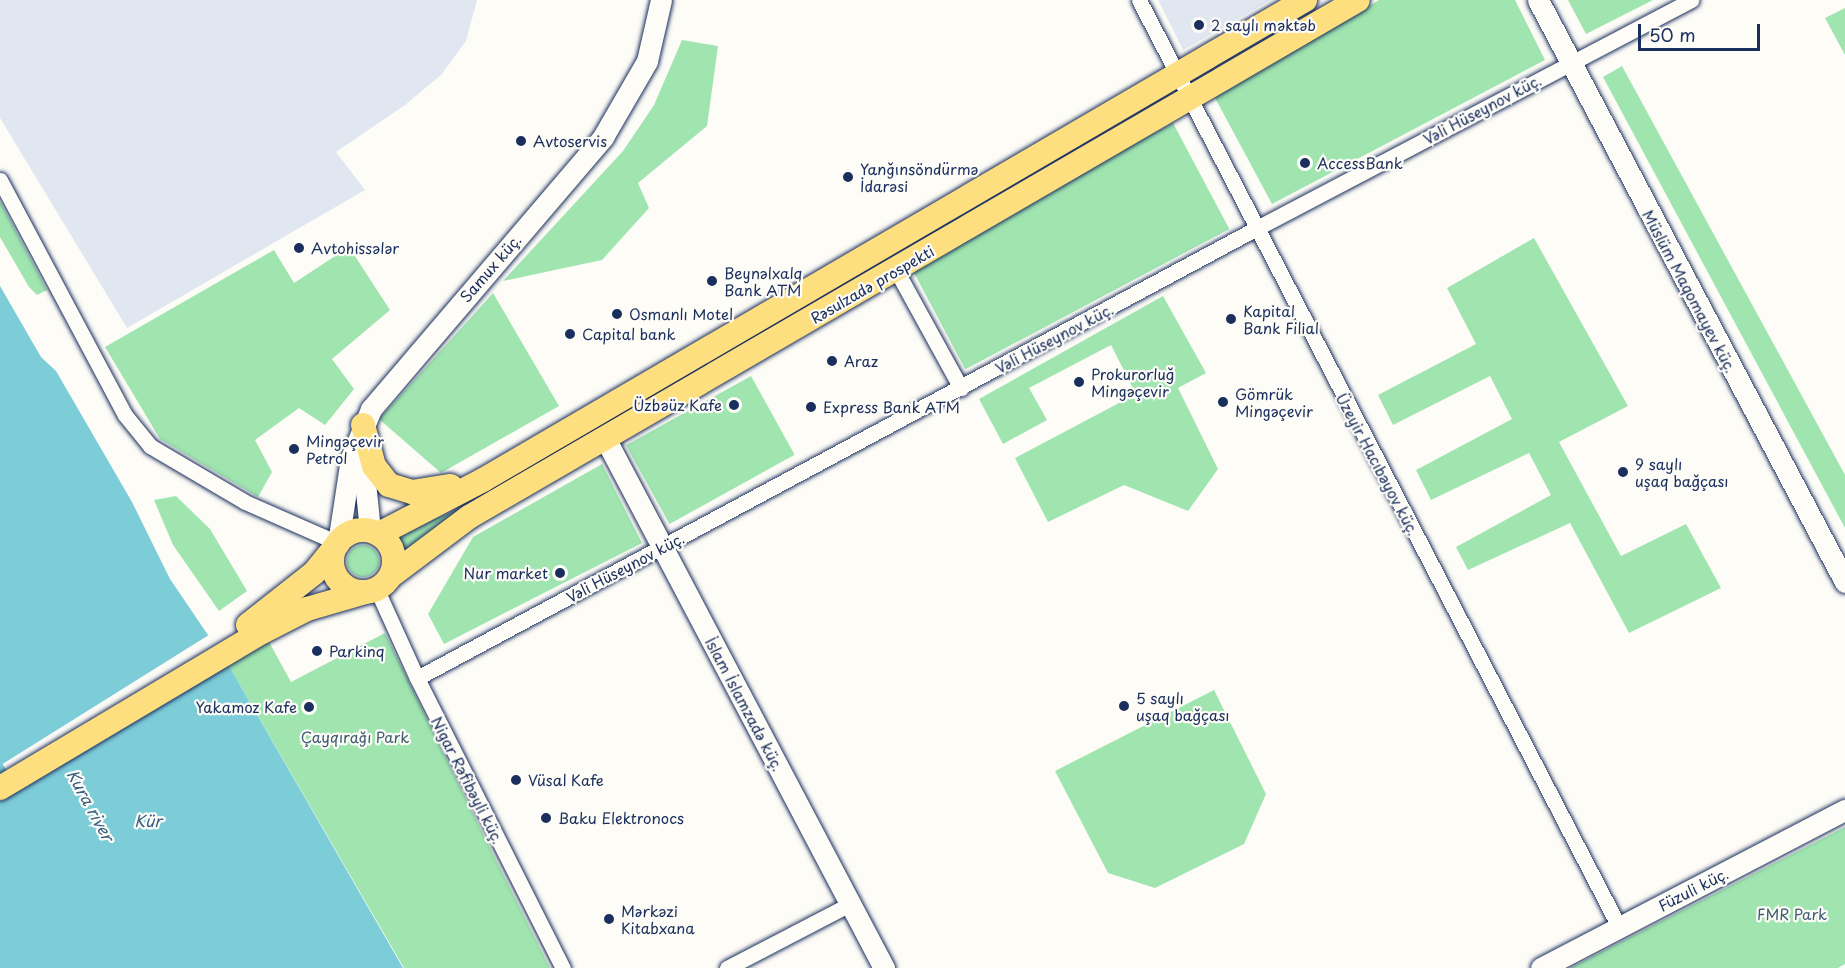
<!DOCTYPE html>
<html>
<head>
<meta charset="utf-8">
<style>
	body { margin:0 }
	#map { position:relative; width:1845px; height:968px; overflow:hidden; background:#fdfcf7; font-family:"Playpen Sans",sans-serif }
	div>[style] { position:absolute }
	[style*='--x'] { left:calc(var(--x)*1px); top:calc(var(--y)*1px); width:calc(var(--w)*1px); rotate:calc(var(--a)*1deg) }
	.built>* { inset:0; background:#e0e7f1 }
	.green>* { inset:0; background:#a0e5b0; transform-origin:0 0 }
	.round { border-radius:50% }
	.water>* { inset:0; background:#7dcdd9 }
	.pier>* { inset:0; background:#fdfcf7; transform-origin:0 0 }
	.roads { filter:drop-shadow(0 0 2px #1b2f5e) drop-shadow(0 0 2px #1b2f5e) }
	.street>* { height:15px; margin:-7.5px; padding:0 7.5px; transform-origin:7.5px; border-radius:7.5px; background:#fdfcf7 }
	.secondary>* { height:21px; margin:-10.5px; padding:0 10.5px; transform-origin:10.5px; border-radius:10.5px; background:#fdfcf7 }
	.primary>* { height:24px; margin:-12px; padding:0 12px; transform-origin:12px; border-radius:12px; background:#fddf80 }
	.primary>.ring { margin:-12px; padding:0; box-sizing:content-box; background:none; border:24px solid #fddf80; border-radius:50% }
	.dots>* { width:16px; height:16px; translate:-50% -50%; box-sizing:border-box; border:3px solid #fdfcf7; border-radius:50% }
	span { translate:-50% -50%; white-space:nowrap; text-align:center; line-height:1.15; -webkit-text-stroke:4.5px #fdfcf7; paint-order:stroke }
	.poi-label { font-size:15px; color:#1b2f5e }
	.left { translate:0 -50%; text-align:left }
	.right { translate:-100% -50%; text-align:right }
	.street-label { font-size:15px; color:#1b2f5e }
	.park-label { font-size:15px; color:#3c5c72 }
	.water-label { font-size:16px; color:#385e83; font-style:italic }
	.scale { position:absolute; left:1638px; top:24px; width:122px; height:27px; box-sizing:border-box; border:3px solid #1b2f5e; border-top:0; padding-left:8px; font-size:18px; line-height:21px; white-space:nowrap; color:#1b2f5e; -webkit-text-stroke:4px #fdfcf7; paint-order:stroke }
</style>
</head>
<body>
<div id="map">
	<div class="built">
		<div style="clip-path:polygon(0 0,477px 0,466px 41px,441px 75px,405px 105px,336px 152px,365px 190px,127px 328px,0 118px)"></div>
		<div style="clip-path:polygon(1158px 0,1271px 0,1183px 50px)"></div>
	</div>
	<div class="green">
		<div style="clip-path:polygon(1379px 0,1515px 0,1545px 60px,1272px 204px,1214px 96px)"></div>
		<div style="clip-path:polygon(1568px 0,1653px 0,1586px 34px)"></div>
		<div style="clip-path:polygon(1845px 8px,1845px 55px,1825px 18px)"></div>
		<div style="clip-path:polygon(682px 40px,718px 46px,707px 126px,638px 183px,649px 208px,602px 260px,503px 281px,623px 151px,654px 105px)"></div>
		<div style="clip-path:polygon(1622px 66px,1845px 475px,1845px 528px,1603px 77px)"></div>
		<div style="left:1173px;top:123px;width:120px;height:299px;rotate:62deg"></div>
		<div style="clip-path:polygon(0 201px,47px 290px,37px 295px,29px 287px,0 237px)"></div>
		<div style="clip-path:polygon(1534px 238px,1628px 406px,1559px 442px,1621px 556px,1686px 524px,1721px 588px,1629px 633px,1570px 523px,1468px 570px,1456px 547px,1551px 495px,1529px 453px,1431px 500px,1416px 470px,1512px 419px,1490px 376px,1393px 425px,1378px 395px,1476px 344px,1447px 288px)"></div>
		<div style="clip-path:polygon(349px 247px,390px 310px,332px 359px,354px 389px,325px 425px,299px 408px,255px 440px,272px 472px,258px 497px,160px 439px,105px 347px,274px 250px,294px 283px)"></div>
		<div style="clip-path:polygon(493px 293px,559px 406px,441px 473px,379px 419px)"></div>
		<div style="clip-path:polygon(1163px 296px,1206px 373px,1178px 388px,1218px 469px,1188px 511px,1124px 485px,1048px 522px,1015px 458px,1136px 394px,1111px 345px,1029px 388px,1047px 420px,1003px 444px,979px 399px)"></div>
		<div style="left:751px;top:376px;width:90px;height:143px;rotate:61deg"></div>
		<div style="clip-path:polygon(602px 464px,642px 543px,444px 644px,428px 614px,473px 537px)"></div>
		<div style="clip-path:polygon(176px 496px,210px 529px,247px 591px,219px 611px,173px 545px,154px 500px)"></div>
		<div style="clip-path:polygon(465px 507px,404px 550px,395px 534px)"></div>
		<div class="round" style="left:347px;top:545px;width:32px;height:32px"></div>
		<div style="clip-path:polygon(385px 633px,488px 844px,550px 968px,404px 968px,229px 666px,269px 642px,291px 682px)"></div>
		<div style="clip-path:polygon(1214px 690px,1266px 794px,1244px 844px,1155px 888px,1108px 873px,1055px 771px)"></div>
		<div style="clip-path:polygon(1845px 827px,1845px 964px,1838px 968px,1570px 968px)"></div>
	</div>
	<div class="water">
		<div style="clip-path:polygon(0 286px,41px 357px,56px 371px,132px 502px,170px 579px,229px 666px,403px 968px,0 968px)"></div>
	</div>
	<div class="pier">
		<div style="left:212px;top:633px;width:32px;height:247px;rotate:58deg"></div>
	</div>
	<div class="roads">
		<div class="street">
			<div style="--x:1139;--y:0;--w:1044;--a:62.62"></div>
			<div style="--x:0;--y:180;--w:266;--a:62"></div>
			<div style="--x:125;--y:415;--w:40;--a:51"></div>
			<div style="--x:150;--y:446;--w:110;--a:30.5"></div>
			<div style="--x:245;--y:502;--w:102;--a:23.8"></div>
			<div style="--x:896;--y:270;--w:135;--a:61.2"></div>
			<div style="--x:377;--y:590;--w:97;--a:65.6"></div>
			<div style="--x:417;--y:678;--w:325;--a:63.3"></div>
			<div style="--x:417;--y:678;--w:951;--a:-28.18"></div>
			<div style="--x:1255;--y:229;--w:493;--a:-27.7"></div>
			<div style="--x:727;--y:968;--w:139;--a:-27.5"></div>
		</div>
		<div class="secondary">
			<div style="--x:1538;--y:0;--w:658;--a:62.19"></div>
			<div style="--x:606;--y:440;--w:597;--a:62.23"></div>
			<div style="--x:361;--y:442;--w:89;--a:84.2"></div>
			<div style="--x:338;--y:543;--w:86;--a:-81.3"></div>
			<div style="--x:351;--y:458;--w:53;--a:-67.8"></div>
			<div style="--x:371;--y:409;--w:358;--a:-49.5"></div>
			<div style="--x:603;--y:137;--w:88;--a:-59.9"></div>
			<div style="--x:647;--y:61;--w:63;--a:-77.1"></div>
			<div style="--x:1541;--y:968;--w:343;--a:-27.5"></div>
		</div>
		<div class="primary">
			<div style="--x:363;--y:425;--w:42;--a:75"></div>
			<div style="--x:374;--y:466;--w:24;--a:52"></div>
			<div style="--x:389;--y:485;--w:24;--a:17"></div>
			<div style="--x:412;--y:492;--w:39;--a:-9"></div>
			<div class="ring" style="left:332px;top:530px;width:38px;height:38px"></div>
			<div style="--x:379;--y:534;--w:117;--a:-27.4"></div>
			<div style="--x:483;--y:480;--w:952;--a:-30.28"></div>
			<div style="--x:392;--y:575;--w:96;--a:-37"></div>
			<div style="--x:469;--y:517;--w:1028;--a:-30.18"></div>
			<div style="--x:248;--y:625;--w:84;--a:-38.2"></div>
			<div style="--x:314;--y:573;--w:38;--a:-51"></div>
			<div style="--x:0;--y:788;--w:305;--a:-30.8"></div>
			<div style="--x:262;--y:632;--w:51;--a:-27.1"></div>
			<div style="--x:307;--y:609;--w:61;--a:-16.1"></div>
		</div>
	</div>
	<div class="dots">
		<div style="left:1199px;top:25px;background:#1b2f5e"></div>
		<div style="left:521px;top:141px;background:#1b2f5e"></div>
		<div style="left:1305px;top:163px;background:#1b2f5e"></div>
		<div style="left:848px;top:177px;background:#1b2f5e"></div>
		<div style="left:299px;top:248px;background:#1b2f5e"></div>
		<div style="left:712px;top:281px;background:#1b2f5e"></div>
		<div style="left:617px;top:314px;background:#1b2f5e"></div>
		<div style="left:1231px;top:319px;background:#1b2f5e"></div>
		<div style="left:570px;top:334px;background:#1b2f5e"></div>
		<div style="left:832px;top:361px;background:#1b2f5e"></div>
		<div style="left:1079px;top:382px;background:#1b2f5e"></div>
		<div style="left:1223px;top:402px;background:#1b2f5e"></div>
		<div style="left:734px;top:405px;background:#1b2f5e"></div>
		<div style="left:811px;top:407px;background:#1b2f5e"></div>
		<div style="left:294px;top:449px;background:#1b2f5e"></div>
		<div style="left:1623px;top:472px;background:#1b2f5e"></div>
		<div style="left:560px;top:573px;background:#1b2f5e"></div>
		<div style="left:317px;top:651px;background:#1b2f5e"></div>
		<div style="left:1124px;top:706px;background:#1b2f5e"></div>
		<div style="left:309px;top:707px;background:#1b2f5e"></div>
		<div style="left:516px;top:780px;background:#1b2f5e"></div>
		<div style="left:546px;top:818px;background:#1b2f5e"></div>
		<div style="left:609px;top:919px;background:#1b2f5e"></div>
	</div>
	<div class="poi-label">
		<span class="left" style="left:1211px;top:25px">2 saylı məktəb</span>
		<span class="left" style="left:533px;top:141px">Avtoservis</span>
		<span class="left" style="left:1317px;top:163px">AccessBank</span>
		<span class="left" style="left:860px;top:177px">Yanğınsöndürmə<br>İdarəsi</span>
		<span class="left" style="left:311px;top:248px">Avtohissələr</span>
		<span class="left" style="left:724px;top:281px">Beynəlxalq<br>Bank ATM</span>
		<span class="left" style="left:1243px;top:319px">Kapital<br>Bank Filial</span>
		<span class="left" style="left:629px;top:314px">Osmanlı Motel</span>
		<span class="left" style="left:582px;top:334px">Capital bank</span>
		<span class="left" style="left:844px;top:361px">Araz</span>
		<span class="left" style="left:1091px;top:382px">Prokurorluğ<br>Mingəçevir</span>
		<span class="left" style="left:1235px;top:402px">Gömrük<br>Mingəçevir</span>
		<span class="right" style="left:722px;top:405px">Üzbəüz Kafe</span>
		<span class="left" style="left:823px;top:407px">Express Bank ATM</span>
		<span class="left" style="left:306px;top:449px">Mingəçevir<br>Petrol</span>
		<span class="left" style="left:1635px;top:472px">9 saylı<br>uşaq bağçası</span>
		<span class="right" style="left:548px;top:573px">Nur market</span>
		<span class="left" style="left:329px;top:651px">Parkinq</span>
		<span class="left" style="left:1136px;top:706px">5 saylı<br>uşaq bağçası</span>
		<span class="right" style="left:297px;top:707px">Yakamoz Kafe</span>
		<span class="left" style="left:528px;top:780px">Vüsal Kafe</span>
		<span class="left" style="left:558px;top:818px">Baku Elektronocs</span>
		<span class="left" style="left:621px;top:919px">Mərkəzi<br>Kitabxana</span>
	</div>
	<div class="street-label">
		<span style="left:1482px;top:109px;rotate:-28deg">Vəli Hüseynov küç.</span>
		<span style="left:490px;top:268px;rotate:-49deg">Samux küç.</span>
		<span style="left:872px;top:284px;rotate:-30deg">Rəsulzadə prospekti</span>
		<span style="left:1690px;top:291px;rotate:62deg">Müslüm Maqomayev küç.</span>
		<span style="left:1054px;top:338px;rotate:-28deg">Vəli Hüseynov küç.</span>
		<span style="left:1378px;top:464px;rotate:62deg">Üzeyir Hacıbəyov küç.</span>
		<span style="left:625px;top:567px;rotate:-28deg">Vəli Hüseynov küç.</span>
		<span style="left:745px;top:704px;rotate:62deg">İslam İslamzadə küç.</span>
		<span style="left:468px;top:780px;rotate:63deg">Nigar Rəfibəyli küç.</span>
		<span style="left:1693px;top:889px;rotate:-27deg">Füzuli küç.</span>
	</div>
	<div class="park-label">
		<span style="left:355px;top:737px">Çayqırağı Park</span>
		<span style="left:1792px;top:914px">FMR Park</span>
	</div>
	<div class="water-label">
		<span style="left:91px;top:805px;rotate:61deg">Kura river</span>
		<span style="left:148px;top:820px">Kür</span>
	</div>
	<div class="scale">50 m</div>
</div>
</body>
</html>
